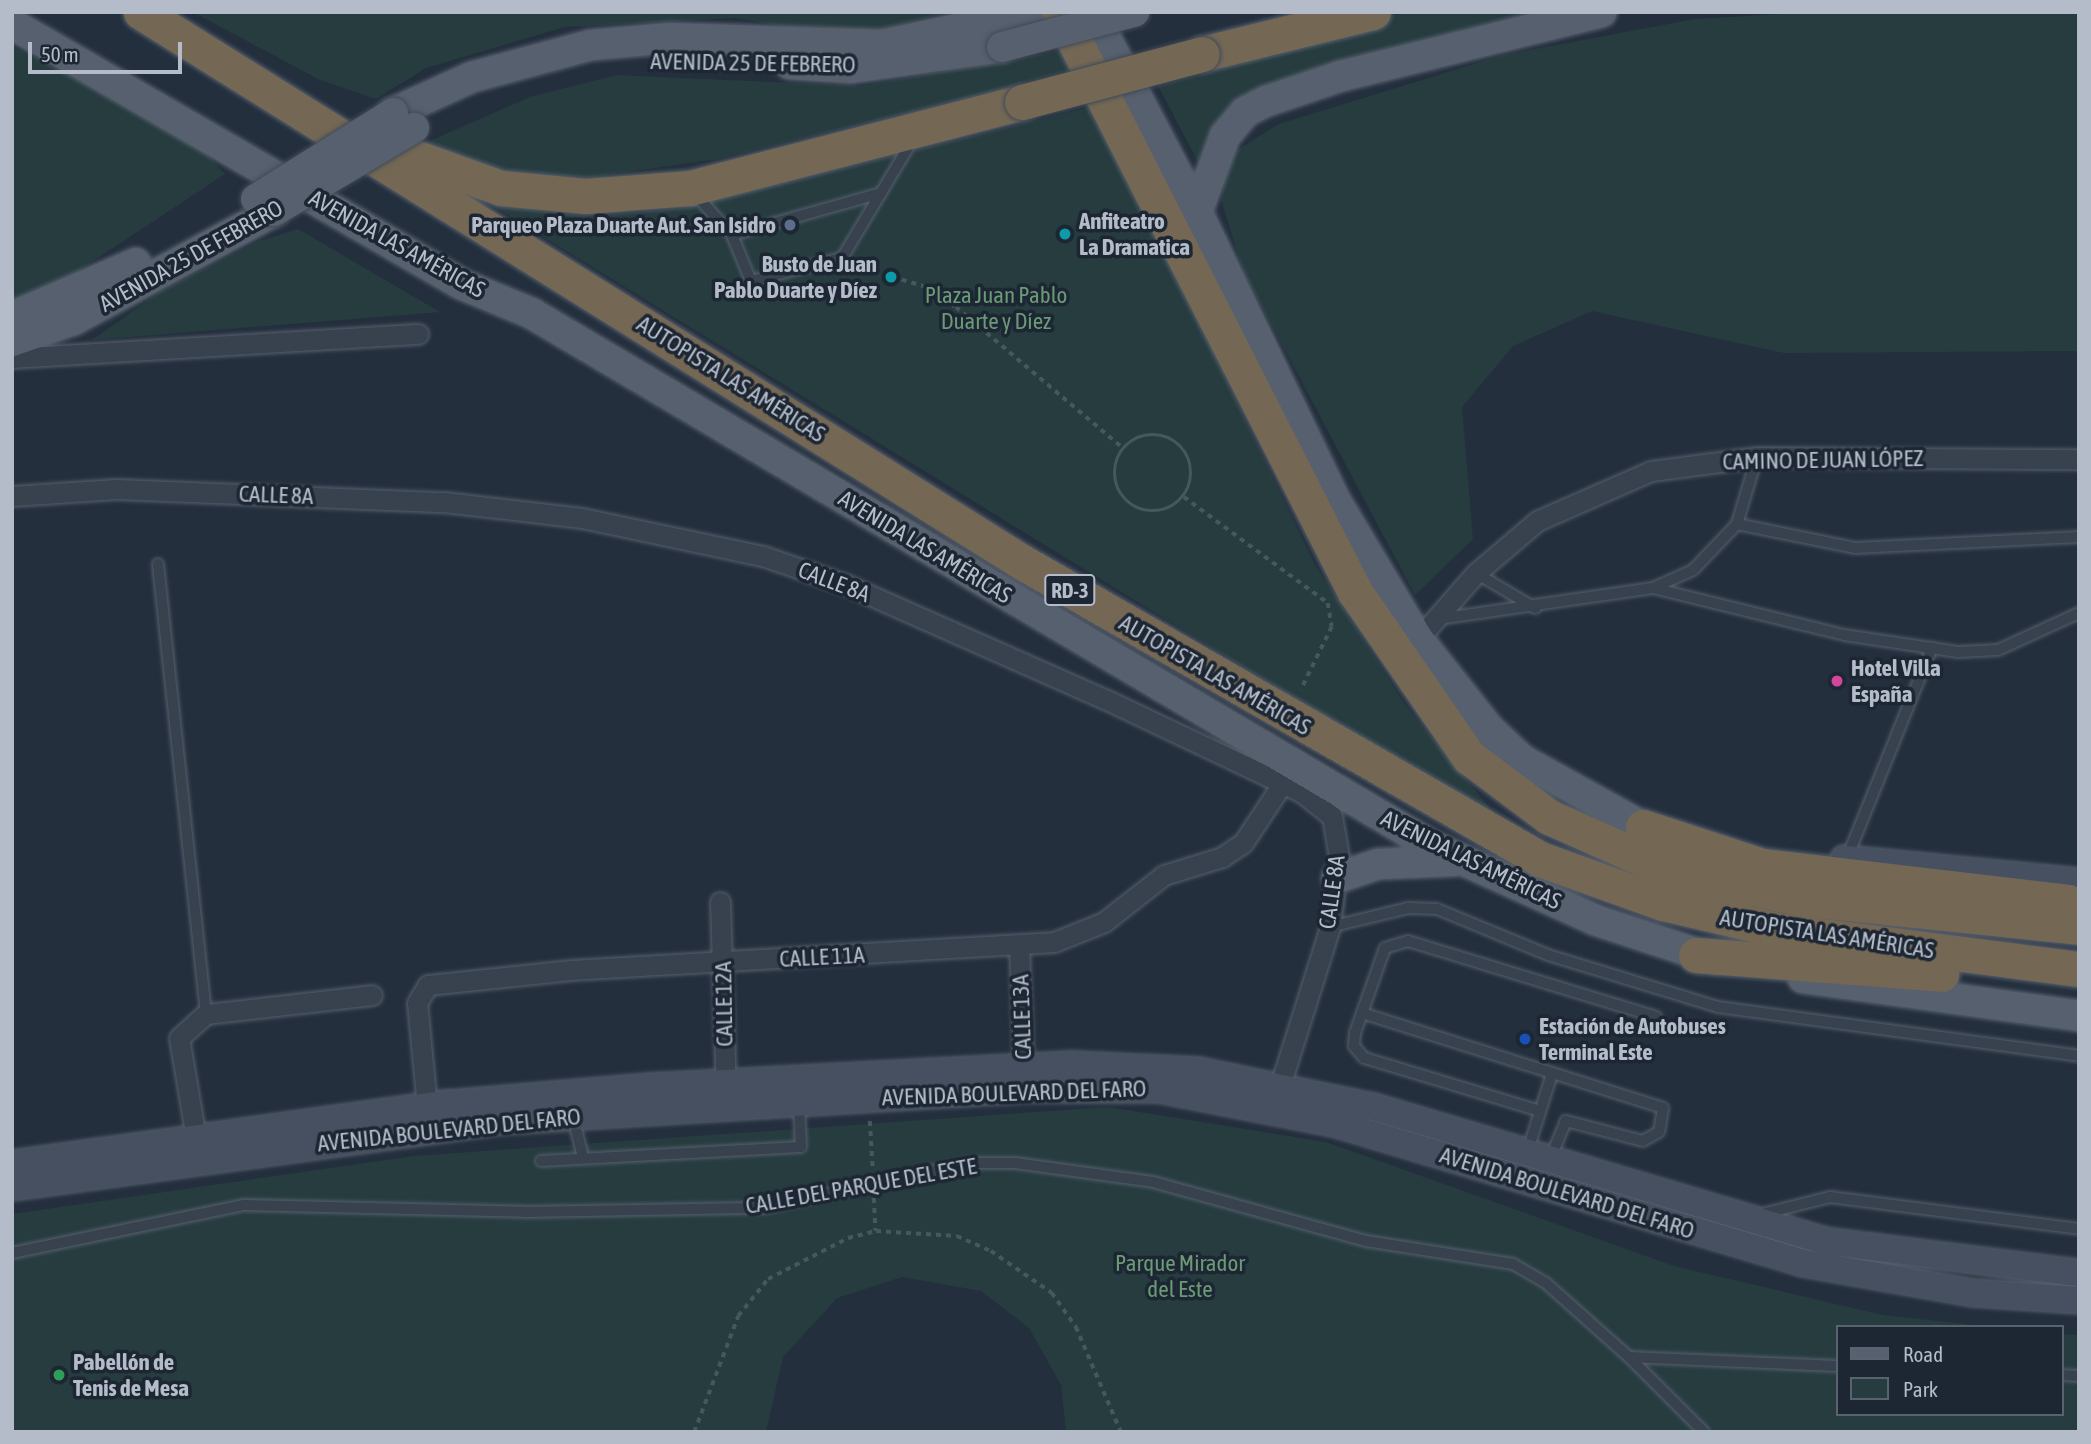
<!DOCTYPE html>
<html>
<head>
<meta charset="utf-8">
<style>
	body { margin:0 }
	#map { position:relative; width:2091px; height:1444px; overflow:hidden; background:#242f3e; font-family:"Asap Condensed",sans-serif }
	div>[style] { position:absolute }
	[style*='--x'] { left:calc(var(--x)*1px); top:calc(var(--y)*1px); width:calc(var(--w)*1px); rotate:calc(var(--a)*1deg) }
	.green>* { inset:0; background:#263c3f }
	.path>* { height:3.5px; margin-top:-1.75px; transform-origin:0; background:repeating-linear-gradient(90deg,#44595c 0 5px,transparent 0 10px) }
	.path>.ring { margin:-1.75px; padding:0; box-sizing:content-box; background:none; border:3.5px solid #44595c; border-radius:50% }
	.roads { filter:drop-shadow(0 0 2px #565f6c) drop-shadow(0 0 2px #565f6c) }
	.lane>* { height:10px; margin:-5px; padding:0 5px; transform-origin:5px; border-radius:5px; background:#38414e }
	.street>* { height:19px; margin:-9.5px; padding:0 9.5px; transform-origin:9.5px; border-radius:9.5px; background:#38414e }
	.secondary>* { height:26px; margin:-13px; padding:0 13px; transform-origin:13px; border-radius:13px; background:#465061 }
	.primary>* { height:30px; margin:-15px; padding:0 15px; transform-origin:15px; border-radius:15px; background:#56606e }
	.highway>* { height:35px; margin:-17.5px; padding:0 17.5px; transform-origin:17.5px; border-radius:17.5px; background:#746855 }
	.bridges { filter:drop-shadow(0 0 2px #414a57) drop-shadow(0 0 2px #414a57) }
	.primary-bridge>* { height:30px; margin:-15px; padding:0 15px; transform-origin:15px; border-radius:15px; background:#56606e }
	.highway-bridge>* { height:35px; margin:-17.5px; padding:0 17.5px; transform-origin:17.5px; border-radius:17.5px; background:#746855 }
	.dots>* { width:19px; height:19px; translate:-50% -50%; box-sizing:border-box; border:4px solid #1d2633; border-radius:50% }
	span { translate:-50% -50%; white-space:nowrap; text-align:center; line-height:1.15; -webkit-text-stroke:7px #1d2633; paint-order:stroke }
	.shield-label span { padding:2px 5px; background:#1d2633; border:2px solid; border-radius:5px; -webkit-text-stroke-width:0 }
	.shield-label { font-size:21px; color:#b4bcc9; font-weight:700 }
	.street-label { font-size:23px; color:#b4bcc9 }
	.poi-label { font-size:23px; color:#b4bcc9; font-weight:700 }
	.left { translate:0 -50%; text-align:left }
	.right { translate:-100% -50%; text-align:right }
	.park-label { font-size:23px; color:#6b9a76 }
	.frame { position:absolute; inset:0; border:14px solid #b4bcc9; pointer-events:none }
	.legend { position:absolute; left:1836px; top:1325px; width:228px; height:91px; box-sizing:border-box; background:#1d2633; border:2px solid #59626f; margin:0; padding:9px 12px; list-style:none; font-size:21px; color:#b4bcc9 }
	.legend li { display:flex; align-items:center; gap:14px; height:35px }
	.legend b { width:35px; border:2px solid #59626f }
	.scale { position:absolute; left:28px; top:42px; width:154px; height:32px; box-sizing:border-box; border:4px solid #b4bcc9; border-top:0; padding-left:9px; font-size:21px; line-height:24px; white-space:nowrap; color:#b4bcc9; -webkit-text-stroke:5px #1d2633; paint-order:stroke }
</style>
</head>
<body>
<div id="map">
	<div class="green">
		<div style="clip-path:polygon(193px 12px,948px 12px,852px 37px,734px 18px,565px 27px,426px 68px,376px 99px,320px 80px)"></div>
		<div style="clip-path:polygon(1406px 12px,1564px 12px,1281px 88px,1199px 164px,1155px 80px)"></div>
		<div style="clip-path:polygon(1815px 12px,2079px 12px,2079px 351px,1784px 353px,1592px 311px,1513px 346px,1462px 407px,1473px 539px,1415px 595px,1244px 273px,1221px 200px,1229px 155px,1279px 124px,1503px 55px,1695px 19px)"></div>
		<div style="clip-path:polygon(12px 46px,195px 141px,225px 174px,45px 293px,12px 301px)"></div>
		<div style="clip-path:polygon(1072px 49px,1082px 70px,718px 159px,592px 177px,512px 177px,425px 143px,530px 97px,617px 75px,861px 86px)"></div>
		<div style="clip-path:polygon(1095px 106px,1314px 563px,1406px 706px,1507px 829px,490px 204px,591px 217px,682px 208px)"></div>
		<div style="clip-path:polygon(298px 229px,440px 312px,92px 340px,160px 292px,259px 241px)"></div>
		<div style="clip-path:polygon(1108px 1107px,1326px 1142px,1674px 1266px,1883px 1315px,1992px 1327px,1837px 1327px,1837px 1414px,2061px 1414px,2061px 1334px,2079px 1335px,2079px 1432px,1066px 1432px,1061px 1385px,1029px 1328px,981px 1291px,902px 1277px,837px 1298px,783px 1357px,766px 1432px,12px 1432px,12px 1214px,414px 1156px)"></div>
	</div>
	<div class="path">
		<div style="--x:854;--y:265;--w:75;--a:17"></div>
		<div style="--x:926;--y:287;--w:36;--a:34"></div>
		<div style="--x:956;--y:307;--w:219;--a:40.2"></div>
		<div class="ring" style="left:1115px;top:435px;width:72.5px;height:72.5px"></div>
		<div style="--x:1184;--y:497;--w:179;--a:36.4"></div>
		<div style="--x:1328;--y:603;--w:24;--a:81"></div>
		<div style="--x:1332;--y:627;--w:70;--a:116.2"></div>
		<div style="--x:870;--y:1121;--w:49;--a:86.5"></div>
		<div style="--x:874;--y:1198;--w:33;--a:87"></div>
		<div style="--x:694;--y:1432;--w:124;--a:-69.2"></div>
		<div style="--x:738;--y:1316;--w:48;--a:-51"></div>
		<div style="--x:768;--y:1279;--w:90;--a:-27.1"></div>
		<div style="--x:848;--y:1238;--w:29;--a:-14"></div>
		<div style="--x:876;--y:1231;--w:81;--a:3.5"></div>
		<div style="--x:957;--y:1236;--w:37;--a:24"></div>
		<div style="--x:991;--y:1251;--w:74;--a:34.5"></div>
		<div style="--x:1052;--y:1293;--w:42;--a:54.8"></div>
		<div style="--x:1076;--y:1327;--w:114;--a:66.8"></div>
	</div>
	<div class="roads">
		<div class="lane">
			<div style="--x:695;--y:194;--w:55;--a:47.9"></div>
			<div style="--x:732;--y:235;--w:50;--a:67.6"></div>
			<div style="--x:751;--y:281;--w:94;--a:-14.2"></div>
			<div style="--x:842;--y:258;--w:136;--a:-59.1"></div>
			<div style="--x:732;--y:235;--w:155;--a:-15.7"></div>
			<div style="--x:1737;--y:524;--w:120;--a:11.5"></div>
			<div style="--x:1855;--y:548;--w:224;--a:-2.8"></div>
			<div style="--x:158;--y:564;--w:453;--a:83.9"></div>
			<div style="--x:1476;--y:573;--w:69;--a:30.7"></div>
			<div style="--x:1653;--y:588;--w:197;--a:13.8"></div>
			<div style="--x:1844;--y:635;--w:115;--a:8.5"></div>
			<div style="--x:1958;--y:652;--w:40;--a:-2.9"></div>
			<div style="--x:1998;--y:650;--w:89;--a:-24.6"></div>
			<div style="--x:1438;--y:619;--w:217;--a:-8.2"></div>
			<div style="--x:1653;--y:588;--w:44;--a:-24.2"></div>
			<div style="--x:1693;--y:570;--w:64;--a:-46.3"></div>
			<div style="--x:1737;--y:524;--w:70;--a:-73.4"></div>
			<div style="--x:1847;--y:858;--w:227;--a:-68"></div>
			<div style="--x:1330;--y:927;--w:80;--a:-13.7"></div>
			<div style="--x:1408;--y:908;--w:29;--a:2"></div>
			<div style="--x:1437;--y:909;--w:120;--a:22.5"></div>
			<div style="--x:1548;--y:955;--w:178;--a:17"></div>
			<div style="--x:1718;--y:1007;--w:364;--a:7.7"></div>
			<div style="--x:1362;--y:1013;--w:316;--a:17.5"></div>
			<div style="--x:1663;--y:1108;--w:24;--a:99"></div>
			<div style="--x:1659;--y:1132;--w:18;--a:151"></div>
			<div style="--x:1643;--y:1141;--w:80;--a:-165.4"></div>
			<div style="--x:1566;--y:1121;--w:41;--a:112.8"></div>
			<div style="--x:1540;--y:1111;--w:184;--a:-163.2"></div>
			<div style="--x:1364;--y:1058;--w:16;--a:-130"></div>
			<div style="--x:1354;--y:1046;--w:13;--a:-86"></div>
			<div style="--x:1355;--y:1033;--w:90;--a:-70.6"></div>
			<div style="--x:1385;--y:948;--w:24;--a:-17"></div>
			<div style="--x:1408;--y:941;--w:260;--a:17"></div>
			<div style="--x:573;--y:1117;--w:41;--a:76"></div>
			<div style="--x:1528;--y:1150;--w:80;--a:-72.5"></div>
			<div style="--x:541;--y:1161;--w:260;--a:-3.1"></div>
			<div style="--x:801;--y:1147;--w:41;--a:-92.8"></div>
			<div style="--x:1758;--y:1215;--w:74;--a:-14"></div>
			<div style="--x:1830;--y:1197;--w:251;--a:7.3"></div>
			<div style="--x:12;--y:1253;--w:237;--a:-11.7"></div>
			<div style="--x:244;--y:1205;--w:280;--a:1.4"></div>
			<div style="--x:524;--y:1212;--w:239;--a:-1"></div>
			<div style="--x:763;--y:1208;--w:212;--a:-12.3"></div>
			<div style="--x:970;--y:1163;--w:45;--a:0"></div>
			<div style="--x:1015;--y:1163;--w:139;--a:7.8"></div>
			<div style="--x:1153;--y:1182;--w:221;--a:15.5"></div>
			<div style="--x:1366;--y:1241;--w:149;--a:8.9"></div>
			<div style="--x:1513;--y:1264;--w:39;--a:30"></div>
			<div style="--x:1547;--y:1284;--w:110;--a:41.7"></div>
			<div style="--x:1629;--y:1357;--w:208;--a:2.5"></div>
			<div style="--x:1629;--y:1357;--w:106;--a:45"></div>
			<div style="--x:2061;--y:1375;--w:18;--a:3"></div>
		</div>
		<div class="street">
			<div style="--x:12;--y:358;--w:407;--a:-3.4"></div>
			<div style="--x:12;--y:496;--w:104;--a:-3.9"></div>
			<div style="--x:116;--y:489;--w:328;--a:2.3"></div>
			<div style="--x:444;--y:502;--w:139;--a:6.6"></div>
			<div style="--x:582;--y:518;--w:185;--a:11.9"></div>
			<div style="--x:763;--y:556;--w:89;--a:19"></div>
			<div style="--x:847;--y:585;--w:284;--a:23.9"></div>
			<div style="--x:1107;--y:700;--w:215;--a:25.4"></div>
			<div style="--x:1301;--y:792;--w:39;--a:38"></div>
			<div style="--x:1332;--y:816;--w:42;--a:80.3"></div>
			<div style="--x:1339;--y:857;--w:71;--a:97.3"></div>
			<div style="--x:1330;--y:927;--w:167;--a:107.5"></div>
			<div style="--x:1418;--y:639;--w:88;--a:-48.7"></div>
			<div style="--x:1476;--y:573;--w:80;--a:-40.4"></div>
			<div style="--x:1537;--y:521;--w:124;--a:-23.7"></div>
			<div style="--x:1651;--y:471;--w:107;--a:-7.5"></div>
			<div style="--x:1757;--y:457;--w:322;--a:0.4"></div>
			<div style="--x:720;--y:902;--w:193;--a:88.2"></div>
			<div style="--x:1019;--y:945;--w:136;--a:87.9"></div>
			<div style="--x:427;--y:1106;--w:103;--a:-95.5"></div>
			<div style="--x:417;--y:1003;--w:21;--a:-59"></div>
			<div style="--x:428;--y:985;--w:144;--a:-6"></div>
			<div style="--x:571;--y:970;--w:484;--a:-3.3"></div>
			<div style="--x:1054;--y:942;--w:54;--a:-21.8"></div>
			<div style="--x:1104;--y:922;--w:76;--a:-38.1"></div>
			<div style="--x:1164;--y:875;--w:61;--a:-17.2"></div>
			<div style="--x:1222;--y:857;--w:25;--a:-34"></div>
			<div style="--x:1243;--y:843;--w:71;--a:-56.5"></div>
			<div style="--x:196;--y:1138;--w:101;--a:-99.6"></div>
			<div style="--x:179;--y:1038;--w:36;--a:-42"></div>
			<div style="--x:206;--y:1014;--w:167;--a:-6.5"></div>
		</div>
		<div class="secondary">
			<div style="--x:1844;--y:859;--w:236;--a:5.6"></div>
			<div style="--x:12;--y:1164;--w:439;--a:-7.9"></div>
			<div style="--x:447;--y:1104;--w:203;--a:-4.8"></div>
			<div style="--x:649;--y:1087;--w:426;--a:-3"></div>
			<div style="--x:1074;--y:1065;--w:125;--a:2.7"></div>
			<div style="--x:1199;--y:1071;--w:178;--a:11.7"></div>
			<div style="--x:1373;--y:1107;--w:470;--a:16.5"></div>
			<div style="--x:1824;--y:1241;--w:257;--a:7.2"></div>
			<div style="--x:12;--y:1187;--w:490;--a:-7.7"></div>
			<div style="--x:498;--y:1121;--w:528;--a:-3.47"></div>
			<div style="--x:1025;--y:1089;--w:134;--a:0"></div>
			<div style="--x:1159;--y:1089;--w:178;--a:11"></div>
			<div style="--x:1334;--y:1123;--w:489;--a:16.6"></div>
			<div style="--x:1803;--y:1263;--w:174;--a:10"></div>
			<div style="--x:1974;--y:1293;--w:105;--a:3.8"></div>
		</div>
		<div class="primary">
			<div style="--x:1092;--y:12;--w:226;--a:62.3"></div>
			<div style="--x:1197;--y:212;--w:319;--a:64.4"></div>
			<div style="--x:1335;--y:500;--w:162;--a:59.2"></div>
			<div style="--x:1418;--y:639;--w:115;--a:51.7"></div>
			<div style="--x:1489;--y:729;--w:45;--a:43.2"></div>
			<div style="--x:1522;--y:760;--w:138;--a:29"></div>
			<div style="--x:12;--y:24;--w:519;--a:30.07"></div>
			<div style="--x:461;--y:284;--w:76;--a:22.5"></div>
			<div style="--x:531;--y:313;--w:1047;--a:30.61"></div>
			<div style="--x:1432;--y:846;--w:179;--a:24.4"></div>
			<div style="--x:1595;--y:920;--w:128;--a:18.2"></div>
			<div style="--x:790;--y:64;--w:61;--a:3.8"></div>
			<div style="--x:851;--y:68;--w:152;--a:-7.9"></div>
			<div style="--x:393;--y:113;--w:87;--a:-24.5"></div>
			<div style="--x:472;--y:77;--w:123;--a:-15.1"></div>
			<div style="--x:591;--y:45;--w:79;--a:-5.1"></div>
			<div style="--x:670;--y:38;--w:212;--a:1.9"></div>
			<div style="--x:882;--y:45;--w:157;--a:-12.1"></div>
			<div style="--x:1197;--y:212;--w:81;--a:-69.8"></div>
			<div style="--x:1225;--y:136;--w:31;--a:-50"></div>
			<div style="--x:1245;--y:112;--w:25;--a:-27"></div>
			<div style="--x:1267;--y:101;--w:78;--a:-18.7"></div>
			<div style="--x:1341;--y:76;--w:268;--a:-13.8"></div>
			<div style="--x:12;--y:317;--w:135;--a:-23.5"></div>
			<div style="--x:12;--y:341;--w:65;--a:-19"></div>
			<div style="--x:73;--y:320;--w:229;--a:-28.5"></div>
			<div style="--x:1337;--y:878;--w:43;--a:-18.9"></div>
			<div style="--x:1378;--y:864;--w:75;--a:-2.3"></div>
			<div style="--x:1803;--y:978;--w:279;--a:7.8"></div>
		</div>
		<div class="highway">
			<div style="--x:141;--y:12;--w:1039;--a:31.98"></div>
			<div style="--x:1022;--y:562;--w:597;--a:29.83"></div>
			<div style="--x:1540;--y:859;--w:131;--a:19.7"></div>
			<div style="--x:1663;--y:903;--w:118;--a:13.2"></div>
			<div style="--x:1778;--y:930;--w:304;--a:7.4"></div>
			<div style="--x:1060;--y:12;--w:651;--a:63.04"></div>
			<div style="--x:1355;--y:592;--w:201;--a:55.4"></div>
			<div style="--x:1469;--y:757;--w:100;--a:36.9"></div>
			<div style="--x:1549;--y:817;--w:133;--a:23.9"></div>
			<div style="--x:1671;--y:871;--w:131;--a:11.9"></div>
			<div style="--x:1799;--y:898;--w:281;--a:5.9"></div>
			<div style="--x:1202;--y:54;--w:176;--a:-13.8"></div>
			<div style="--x:392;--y:149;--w:116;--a:19.7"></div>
			<div style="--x:501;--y:188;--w:85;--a:5.4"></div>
			<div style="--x:586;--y:196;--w:104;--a:-4.4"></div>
			<div style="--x:690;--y:188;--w:343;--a:-14.5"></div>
			<div style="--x:1643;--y:827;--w:125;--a:18.1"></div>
			<div style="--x:1762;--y:866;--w:308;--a:6.7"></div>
			<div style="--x:1696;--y:955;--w:246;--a:4.4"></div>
		</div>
	</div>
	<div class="bridges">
		<div class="primary-bridge">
			<div style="--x:1002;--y:47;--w:137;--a:-14.9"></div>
			<div style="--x:256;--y:199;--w:162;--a:-32.1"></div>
			<div style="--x:274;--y:211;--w:163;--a:-30.7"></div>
		</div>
		<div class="highway-bridge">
			<div style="--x:1022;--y:102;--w:186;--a:-14.9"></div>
		</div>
	</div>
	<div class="dots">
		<div style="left:790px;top:225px;background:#5c6f8a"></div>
		<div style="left:1065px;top:234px;background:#0f9aa8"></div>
		<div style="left:891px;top:277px;background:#0f9aa8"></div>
		<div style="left:1837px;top:681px;background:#d1479c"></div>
		<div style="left:1525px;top:1039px;background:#1a4fb4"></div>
		<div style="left:59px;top:1375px;background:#2e9e5b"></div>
	</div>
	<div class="shield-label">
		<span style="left:1070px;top:590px">RD-3</span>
	</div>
	<div class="street-label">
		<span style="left:753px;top:63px;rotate:1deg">AVENIDA 25 DE FEBRERO</span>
		<span style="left:397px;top:244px;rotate:29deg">AVENIDA LAS AMÉRICAS</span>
		<span style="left:191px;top:256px;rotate:-29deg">AVENIDA 25 DE FEBRERO</span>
		<span style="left:731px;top:379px;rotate:32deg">AUTOPISTA LAS AMÉRICAS</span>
		<span style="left:1823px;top:460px;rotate:-1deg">CAMINO DE JUAN LÓPEZ</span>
		<span style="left:276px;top:495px;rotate:2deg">CALLE 8A</span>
		<span style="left:925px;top:547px;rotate:31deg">AVENIDA LAS AMÉRICAS</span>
		<span style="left:834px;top:582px;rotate:21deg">CALLE 8A</span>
		<span style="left:1215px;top:675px;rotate:30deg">AUTOPISTA LAS AMÉRICAS</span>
		<span style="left:1471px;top:860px;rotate:26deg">AVENIDA LAS AMÉRICAS</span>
		<span style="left:1332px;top:892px;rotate:-82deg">CALLE 8A</span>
		<span style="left:1827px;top:934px;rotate:9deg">AUTOPISTA LAS AMÉRICAS</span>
		<span style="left:822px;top:957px;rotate:-3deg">CALLE 11A</span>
		<span style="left:724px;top:1004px;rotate:-91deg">CALLE 12A</span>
		<span style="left:1022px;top:1017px;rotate:-92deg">CALLE 13A</span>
		<span style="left:1014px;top:1093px;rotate:-2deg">AVENIDA BOULEVARD DEL FARO</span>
		<span style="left:449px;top:1130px;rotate:-6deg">AVENIDA BOULEVARD DEL FARO</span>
		<span style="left:861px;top:1186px;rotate:-10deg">CALLE DEL PARQUE DEL ESTE</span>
		<span style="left:1567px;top:1193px;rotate:17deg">AVENIDA BOULEVARD DEL FARO</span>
	</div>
	<div class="poi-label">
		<span class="left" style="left:1079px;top:234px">Anfiteatro<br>La Dramatica</span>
		<span class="right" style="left:776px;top:225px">Parqueo Plaza Duarte Aut. San Isidro</span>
		<span class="right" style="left:877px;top:277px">Busto de Juan<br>Pablo Duarte y Díez</span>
		<span class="left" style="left:1851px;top:681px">Hotel Villa<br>España</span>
		<span class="left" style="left:1539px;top:1039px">Estación de Autobuses<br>Terminal Este</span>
		<span class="left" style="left:73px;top:1375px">Pabellón de<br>Tenis de Mesa</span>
	</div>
	<div class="park-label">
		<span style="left:996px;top:308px">Plaza Juan Pablo<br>Duarte y Díez</span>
		<span style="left:1180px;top:1276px">Parque Mirador<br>del Este</span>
	</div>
	<div class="frame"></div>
	<ul class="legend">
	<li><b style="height:9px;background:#56606e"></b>Road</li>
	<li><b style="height:19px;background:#263c3f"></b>Park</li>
	</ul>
	<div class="scale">50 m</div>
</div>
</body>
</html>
